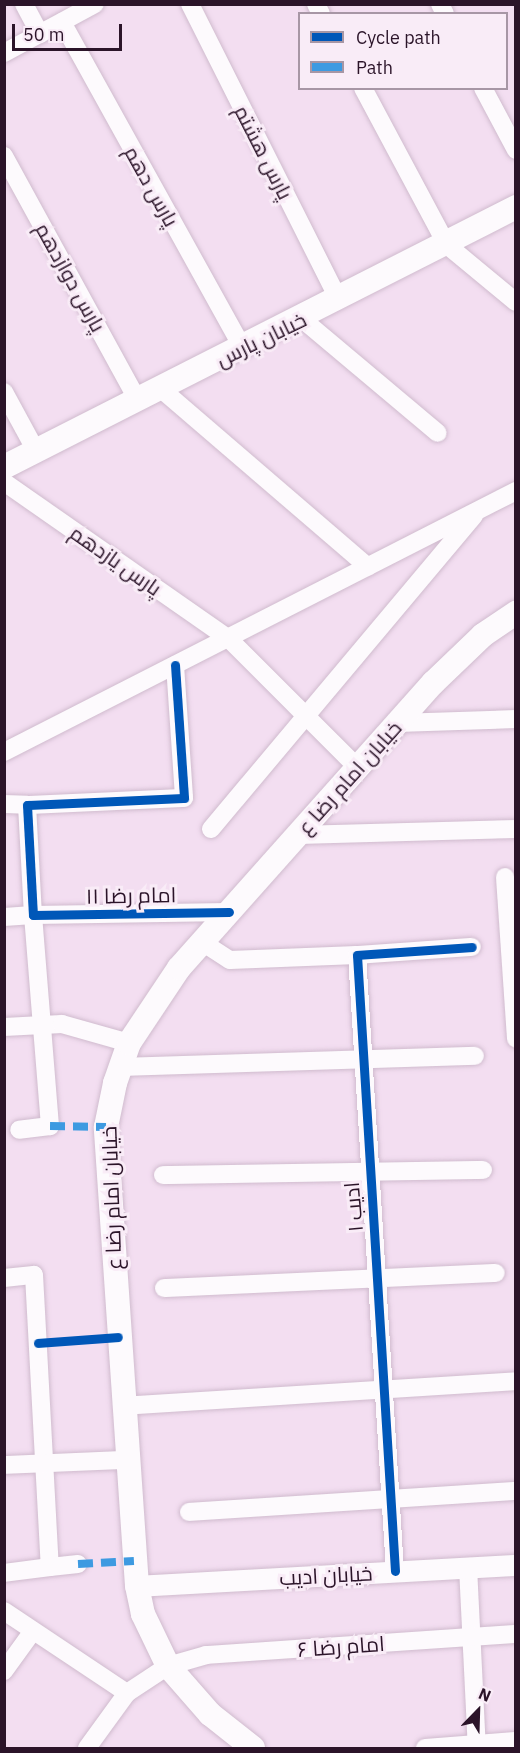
<!DOCTYPE html>
<html>
<head>
<meta charset="utf-8">
<style>
	body { margin:0 }
	#map { position:relative; width:520px; height:1753px; overflow:hidden; background:#f3def1; font-family:"IBM Plex Sans",Cairo,sans-serif }
	div>[style] { position:absolute }
	[style*='--x'] { left:calc(var(--x)*1px); top:calc(var(--y)*1px); width:calc(var(--w)*1px); rotate:calc(var(--a)*1deg) }
	.roads { filter:drop-shadow(0 0 2px #d0bbce) drop-shadow(0 0 2px #d0bbce) }
	.minor>* { height:18px; margin:-9px; padding:0 9px; transform-origin:9px; border-radius:9px; background:#fdfafd }
	.tertiary>* { height:21px; margin:-10.5px; padding:0 10.5px; transform-origin:10.5px; border-radius:10.5px; background:#fdfafd }
	.secondary>* { height:24px; margin:-12px; padding:0 12px; transform-origin:12px; border-radius:12px; background:#fdfafd }
	.quiet>* { height:8px; margin-top:-4px; transform-origin:0; background:repeating-linear-gradient(90deg,#3d9ae1 0 15px,transparent 0 23px) }
	.cycleway>* { height:9px; margin:-4.5px; padding:0 4.5px; transform-origin:4.5px; border-radius:4.5px; background:#0057b8 }
	span { translate:-50% -50%; white-space:nowrap; text-align:center; line-height:1.15; -webkit-text-stroke:6px #f9ecf7; paint-order:stroke }
	.street-label { font-size:21px; color:#2b1429 }
	.frame { position:absolute; inset:0; border:6px solid #2b1429; pointer-events:none }
	.legend { position:absolute; left:298px; top:12px; width:210px; height:78px; box-sizing:border-box; background:#f9ecf7; border:2px solid #a796a5; margin:0; padding:8px 10px; list-style:none; font-size:18px; color:#2b1429 }
	.legend li { display:flex; align-items:center; gap:12px; height:30px }
	.legend b { width:30px; border:2px solid #a796a5 }
	.north { position:absolute; left:448px; top:1681px; width:60px; height:60px; -webkit-text-stroke:4px #f9ecf7; paint-order:stroke; rotate:23deg; font-size:16px; font-weight:700; line-height:24px; text-align:center; color:#2b1429 }
	.north::after { content:''; display:block; margin:auto; width:21px; height:27px; background:#2b1429; clip-path:polygon(50% 0,100% 100%,50% 72%,0 100%) }
	.scale { position:absolute; left:12px; top:24px; width:110px; height:27px; box-sizing:border-box; border:3px solid #2b1429; border-top:0; padding-left:8px; font-size:18px; line-height:21px; white-space:nowrap; color:#2b1429; -webkit-text-stroke:4px #f9ecf7; paint-order:stroke }
</style>
</head>
<body>
<div id="map">
	<div class="roads">
		<div class="minor">
			<div style="--x:24;--y:4;--w:34;--a:62"></div>
			<div style="--x:190;--y:4;--w:331;--a:63.3"></div>
			<div style="--x:316;--y:4;--w:11;--a:63"></div>
			<div style="--x:440;--y:4;--w:11;--a:63"></div>
			<div style="--x:62;--y:22;--w:374;--a:61"></div>
			<div style="--x:4;--y:53;--w:103;--a:-28.3"></div>
			<div style="--x:363;--y:88;--w:178;--a:61.9"></div>
			<div style="--x:447;--y:245;--w:89;--a:39.6"></div>
			<div style="--x:483;--y:88;--w:70;--a:62"></div>
			<div style="--x:4;--y:156;--w:277;--a:61.3"></div>
			<div style="--x:302;--y:319;--w:177;--a:40"></div>
			<div style="--x:160;--y:388;--w:274;--a:40.7"></div>
			<div style="--x:4;--y:392;--w:67;--a:61.5"></div>
			<div style="--x:4;--y:482;--w:273;--a:34.9"></div>
			<div style="--x:228;--y:638;--w:184;--a:45"></div>
			<div style="--x:175;--y:665;--w:133;--a:86.1"></div>
			<div style="--x:184;--y:798;--w:157;--a:177.4"></div>
			<div style="--x:27;--y:805;--w:110;--a:86.9"></div>
			<div style="--x:33;--y:915;--w:196;--a:-0.9"></div>
			<div style="--x:397;--y:723;--w:119;--a:-1.9"></div>
			<div style="--x:4;--y:752;--w:575;--a:-27.01"></div>
			<div style="--x:4;--y:804;--w:23;--a:2"></div>
			<div style="--x:211;--y:829;--w:409;--a:-50"></div>
			<div style="--x:298;--y:835;--w:218;--a:-1.6"></div>
			<div style="--x:505;--y:877;--w:162;--a:86.1"></div>
			<div style="--x:4;--y:917;--w:29;--a:-4"></div>
			<div style="--x:33;--y:915;--w:212;--a:85.4"></div>
			<div style="--x:50;--y:1126;--w:31;--a:173"></div>
			<div style="--x:202;--y:942;--w:33;--a:33"></div>
			<div style="--x:230;--y:960;--w:127;--a:-2.3"></div>
			<div style="--x:4;--y:1027;--w:58;--a:-3"></div>
			<div style="--x:62;--y:1024;--w:70;--a:15.8"></div>
			<div style="--x:121;--y:1067;--w:354;--a:-1.8"></div>
			<div style="--x:163;--y:1175;--w:320;--a:-0.9"></div>
			<div style="--x:4;--y:1278;--w:30;--a:-6"></div>
			<div style="--x:34;--y:1275;--w:292;--a:86.9"></div>
			<div style="--x:50;--y:1567;--w:46;--a:172.6"></div>
			<div style="--x:164;--y:1288;--w:332;--a:-2.6"></div>
			<div style="--x:122;--y:1406;--w:395;--a:-3.6"></div>
			<div style="--x:4;--y:1465;--w:121;--a:-2.4"></div>
			<div style="--x:189;--y:1512;--w:328;--a:-3.7"></div>
			<div style="--x:50;--y:1567;--w:28;--a:-6"></div>
			<div style="--x:468;--y:1567;--w:181;--a:87.2"></div>
			<div style="--x:395;--y:1571;--w:617;--a:-93.53"></div>
			<div style="--x:357;--y:955;--w:115;--a:-4"></div>
			<div style="--x:4;--y:1611;--w:148;--a:33.7"></div>
			<div style="--x:4;--y:1671;--w:49;--a:-54.1"></div>
			<div style="--x:87;--y:1748;--w:68;--a:-54"></div>
			<div style="--x:127;--y:1693;--w:49;--a:-33.4"></div>
			<div style="--x:168;--y:1666;--w:40;--a:-16"></div>
			<div style="--x:206;--y:1655;--w:311;--a:-3.9"></div>
			<div style="--x:425;--y:1748;--w:91;--a:-4.4"></div>
		</div>
		<div class="tertiary">
			<div style="--x:137;--y:1586;--w:380;--a:-3.2"></div>
		</div>
		<div class="secondary">
			<div style="--x:4;--y:467;--w:574;--a:-26.92"></div>
			<div style="--x:253;--y:1748;--w:55;--a:-141.7"></div>
			<div style="--x:210;--y:1714;--w:64;--a:-131.2"></div>
			<div style="--x:168;--y:1666;--w:58;--a:-115.7"></div>
			<div style="--x:143;--y:1614;--w:29;--a:-102"></div>
			<div style="--x:137;--y:1586;--w:460;--a:-93.9"></div>
			<div style="--x:106;--y:1127;--w:45;--a:-78.4"></div>
			<div style="--x:115;--y:1083;--w:42;--a:-70.7"></div>
			<div style="--x:129;--y:1043;--w:90;--a:-56.3"></div>
			<div style="--x:179;--y:968;--w:382;--a:-48.3"></div>
			<div style="--x:433;--y:683;--w:69;--a:-43.8"></div>
			<div style="--x:483;--y:635;--w:40;--a:-34"></div>
		</div>
	</div>
	<div class="quiet">
		<div style="--x:50;--y:1126;--w:56;--a:1"></div>
		<div style="--x:78;--y:1564;--w:56;--a:-3.1"></div>
	</div>
	<div class="cycleway">
		<div style="--x:175;--y:665;--w:133;--a:86.1"></div>
		<div style="--x:184;--y:798;--w:157;--a:177.4"></div>
		<div style="--x:27;--y:805;--w:110;--a:86.9"></div>
		<div style="--x:33;--y:915;--w:196;--a:-0.9"></div>
		<div style="--x:38;--y:1343;--w:80;--a:-4.3"></div>
		<div style="--x:395;--y:1571;--w:617;--a:-93.53"></div>
		<div style="--x:357;--y:955;--w:115;--a:-4"></div>
	</div>
	<div class="street-label">
		<span style="left:264px;top:152px;rotate:63deg">پارس‌‌ هشتم</span>
		<span style="left:152px;top:186px;rotate:61deg">پارس‌‌ دهم</span>
		<span style="left:71px;top:277px;rotate:61deg">پارس‌‌ دوازدهم</span>
		<span style="left:261px;top:339px;rotate:-26deg">خیابان پارس</span>
		<span style="left:116px;top:560px;rotate:35deg">پارس‌‌ یازدهم</span>
		<span style="left:349px;top:777px;rotate:-48deg">خیابان امام رضا ع</span>
		<span style="left:131px;top:895px;rotate:-1deg">امام رضا ۱۱</span>
		<span style="left:111px;top:1198px;rotate:-92deg">خیابان امام رضا ع</span>
		<span style="left:353px;top:1207px;rotate:-95deg">ادیب ۱</span>
		<span style="left:326px;top:1575px;rotate:-3deg">خیابان ادیب</span>
		<span style="left:341px;top:1646px;rotate:-4deg">امام رضا ۶</span>
	</div>
	<div class="frame"></div>
	<ul class="legend">
	<li><b style="height:8px;background:#0057b8"></b>Cycle path</li>
	<li><b style="height:8px;background:#3d9ae1"></b>Path</li>
	</ul>
	<div class="north">N</div>
	<div class="scale">50 m</div>
</div>
</body>
</html>
